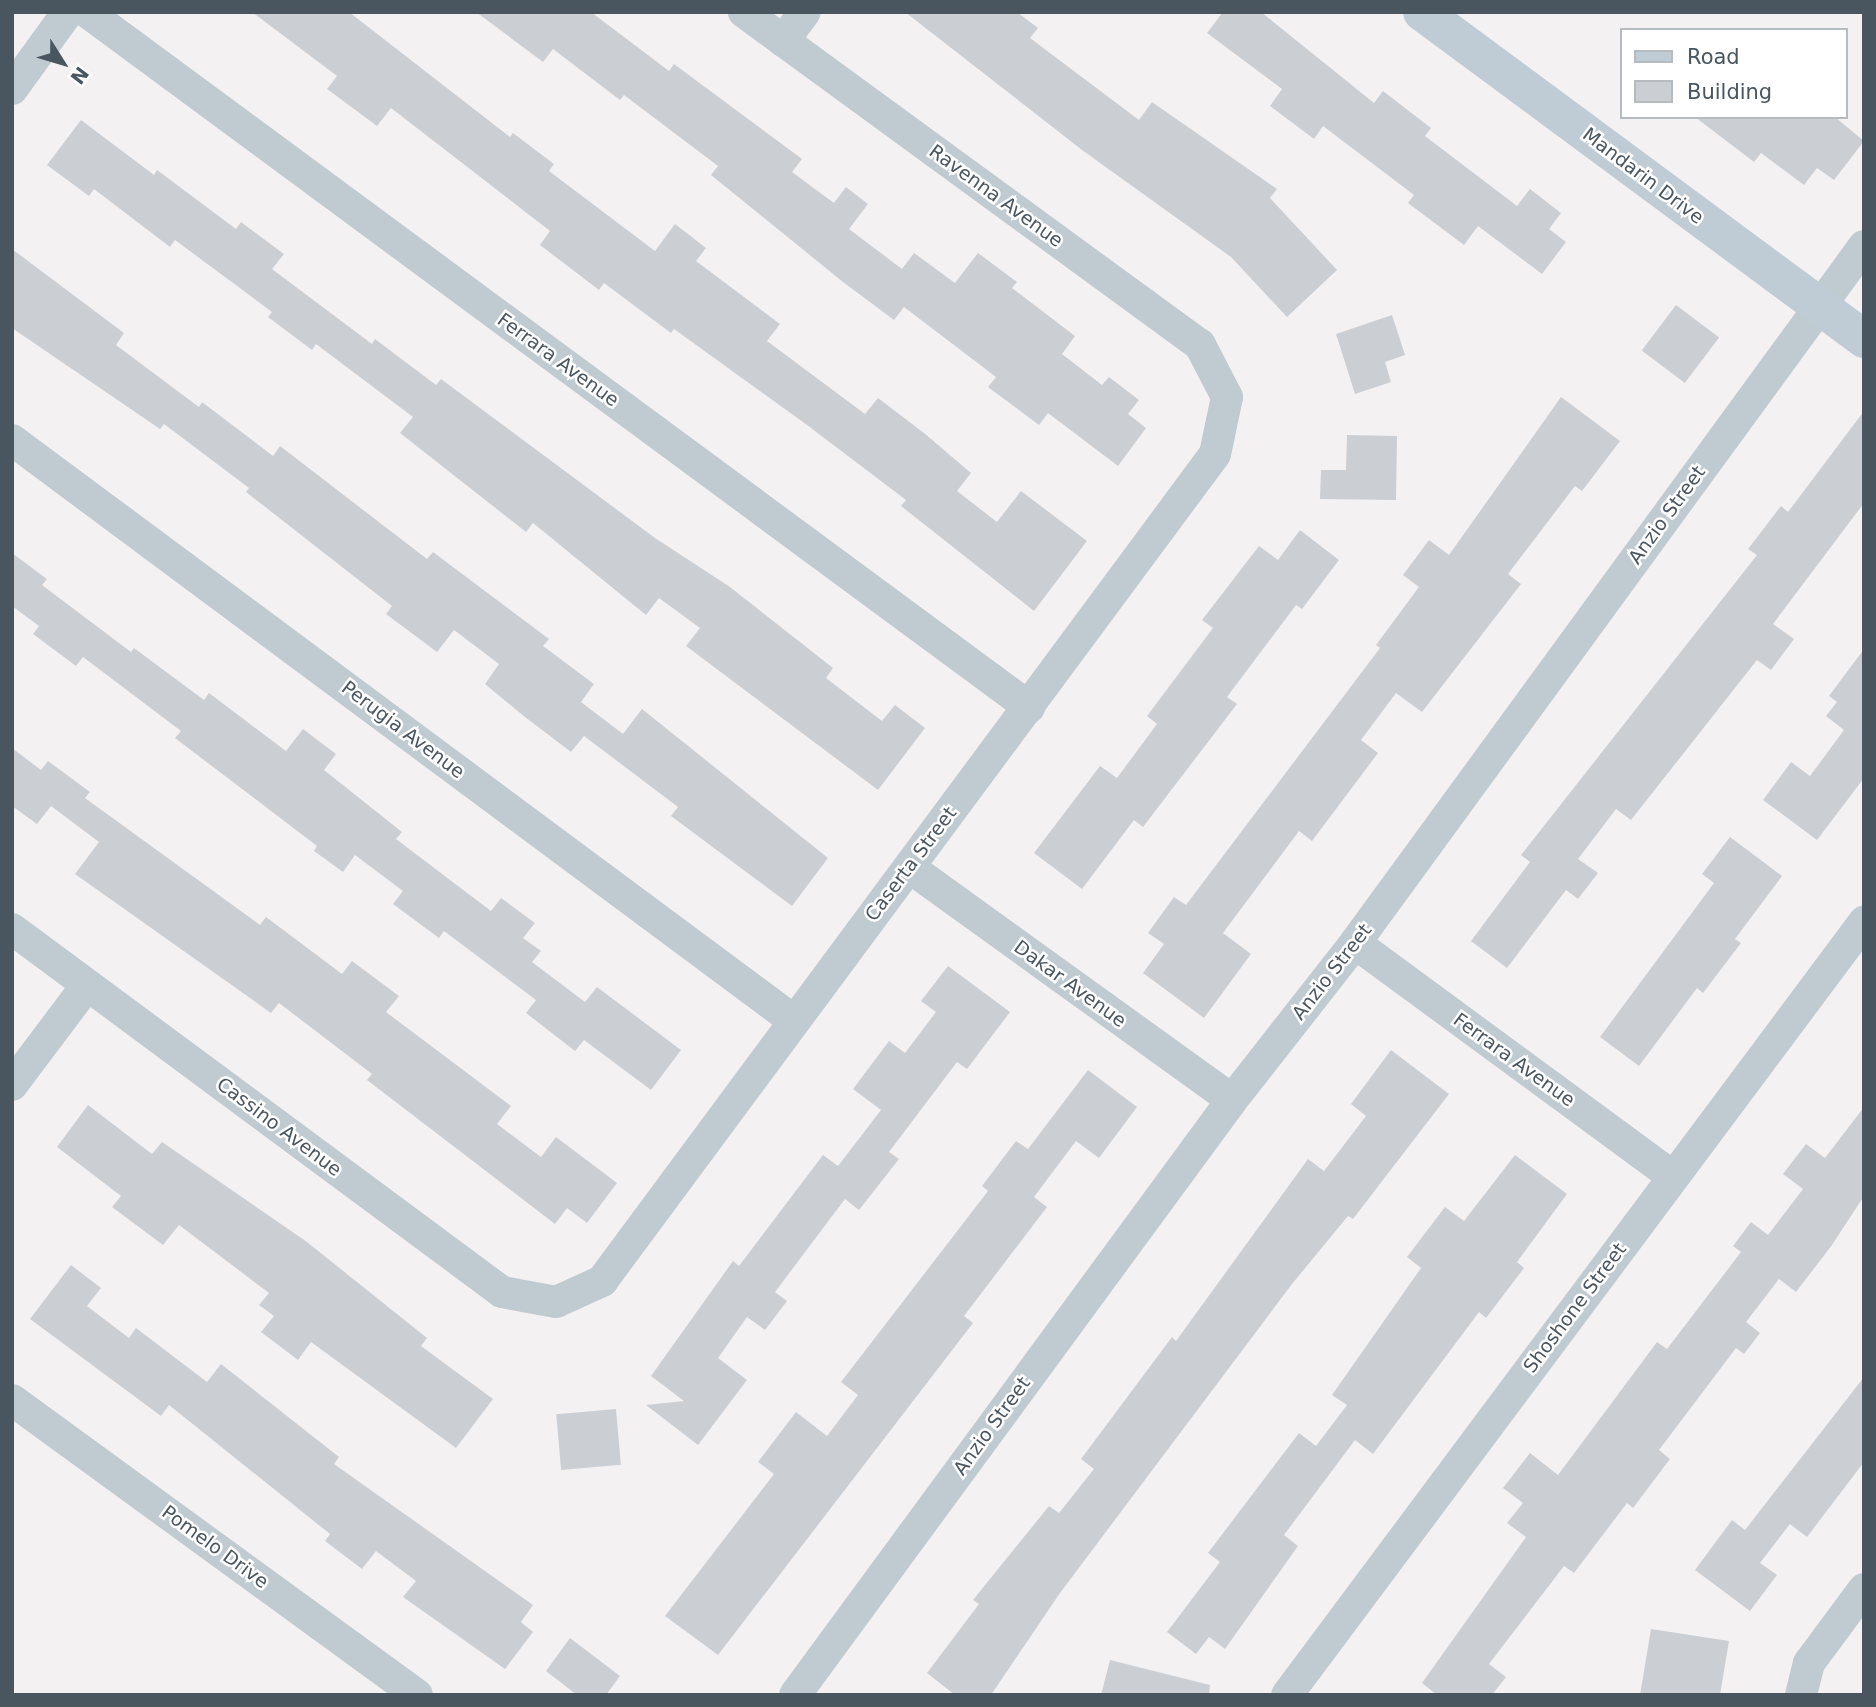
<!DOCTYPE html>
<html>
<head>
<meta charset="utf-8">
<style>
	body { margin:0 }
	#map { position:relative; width:1876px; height:1707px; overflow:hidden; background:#f4f1f2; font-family:"DejaVu Sans",sans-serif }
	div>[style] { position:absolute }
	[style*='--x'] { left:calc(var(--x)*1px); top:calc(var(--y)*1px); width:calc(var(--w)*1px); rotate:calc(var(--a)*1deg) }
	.building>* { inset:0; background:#cbcfd4; transform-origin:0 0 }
	.street>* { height:32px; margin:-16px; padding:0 16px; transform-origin:16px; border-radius:16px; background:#bfcad1 }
	.secondary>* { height:38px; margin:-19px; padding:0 19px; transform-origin:19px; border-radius:19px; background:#bfcbd5 }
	span { translate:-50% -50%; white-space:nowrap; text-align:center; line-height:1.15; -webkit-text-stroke:5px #fff; paint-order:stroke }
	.street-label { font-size:19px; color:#495660 }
	.frame { position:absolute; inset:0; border:14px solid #495660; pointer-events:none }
	.legend { position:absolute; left:1620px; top:28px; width:228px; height:91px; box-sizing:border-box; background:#fff; border:2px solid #b6bbbf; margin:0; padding:9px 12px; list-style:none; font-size:21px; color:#495660 }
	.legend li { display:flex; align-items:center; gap:14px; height:35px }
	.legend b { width:35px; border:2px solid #b6bbbf }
	.north { position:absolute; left:28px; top:28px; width:70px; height:70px; -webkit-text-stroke:5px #fff; paint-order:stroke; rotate:127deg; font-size:19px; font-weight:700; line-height:28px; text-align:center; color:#495660 }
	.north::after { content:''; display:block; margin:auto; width:24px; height:32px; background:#495660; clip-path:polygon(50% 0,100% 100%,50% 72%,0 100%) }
</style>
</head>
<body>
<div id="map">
	<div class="building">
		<div style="clip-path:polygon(252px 12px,349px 12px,510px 137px,513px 133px,554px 164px,549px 171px,655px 251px,675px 224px,706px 248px,696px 261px,780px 324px,767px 341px,865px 414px,878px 398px,924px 433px,971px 473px,957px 491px,997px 522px,1021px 491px,1087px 541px,1034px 611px,901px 506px,906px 500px,803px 422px,674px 329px,671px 333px,604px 283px,599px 290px,540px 245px,550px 231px,391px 108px,377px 126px,327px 89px,337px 76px)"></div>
		<div style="clip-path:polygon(476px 12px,591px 12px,669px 71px,674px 64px,802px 159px,792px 172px,834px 203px,846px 187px,868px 204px,849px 229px,902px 269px,914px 253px,955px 283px,978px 253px,1017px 282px,1012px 288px,1075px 336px,1062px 354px,1102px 385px,1109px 377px,1139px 400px,1128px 414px,1146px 428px,1118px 466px,1048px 413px,1039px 425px,988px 387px,996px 377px,904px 307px,894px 320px,843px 282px,711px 175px,718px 166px,624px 95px,620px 100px,553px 49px,543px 62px)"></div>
		<div style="clip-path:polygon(905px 12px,1017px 12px,1038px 28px,1030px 38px,1139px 120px,1152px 102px,1277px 189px,1270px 198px,1337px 270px,1287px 317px,1231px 257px,1082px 150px)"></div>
		<div style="clip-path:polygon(1223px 12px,1261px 12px,1374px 103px,1383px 91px,1431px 128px,1425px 136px,1517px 206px,1530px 189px,1561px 213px,1549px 229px,1566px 242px,1542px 274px,1478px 226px,1464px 245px,1408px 203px,1414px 195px,1323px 126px,1314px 139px,1270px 106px,1282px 89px,1207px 33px)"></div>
		<div style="clip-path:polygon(1695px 117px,1835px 117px,1864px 141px,1834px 180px,1817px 168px,1804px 185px,1761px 153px,1754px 162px)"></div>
		<div style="clip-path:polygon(81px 120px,154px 175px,157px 170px,236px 229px,241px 222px,284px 254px,272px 269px,372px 344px,375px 339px,436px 385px,441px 379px,655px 538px,730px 587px,833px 668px,826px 678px,882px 721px,895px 705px,925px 728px,878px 790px,686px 646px,700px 628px,659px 598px,646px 615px,533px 523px,526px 532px,400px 433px,413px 417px,316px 344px,312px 350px,268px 317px,272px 312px,175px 240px,170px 247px,94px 189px,89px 196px,47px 165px)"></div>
		<div style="clip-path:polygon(12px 249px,124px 333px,116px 345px,199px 407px,202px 402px,273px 456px,280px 446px,427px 559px,433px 552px,549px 639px,543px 646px,594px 684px,581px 702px,623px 734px,642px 709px,828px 858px,792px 906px,671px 816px,678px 807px,584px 736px,571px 752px,525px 717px,485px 684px,499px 664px,454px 630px,437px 652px,386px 614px,392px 606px,246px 492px,249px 488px,164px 424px,160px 429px,12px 328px)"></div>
		<div style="left:1676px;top:305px;width:54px;height:57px;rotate:37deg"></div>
		<div style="clip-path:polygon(1392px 315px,1405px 355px,1385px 362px,1391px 382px,1355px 394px,1336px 334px)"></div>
		<div style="clip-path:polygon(1561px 397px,1620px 441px,1582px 491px,1575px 486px,1508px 574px,1521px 584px,1422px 712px,1396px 693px,1361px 740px,1378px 753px,1312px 841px,1299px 831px,1223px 933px,1251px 954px,1204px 1018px,1143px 973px,1164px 944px,1148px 933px,1174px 897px,1186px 905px,1380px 648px,1376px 645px,1419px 587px,1403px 575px,1429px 540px,1449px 555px)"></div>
		<div style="clip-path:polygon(1864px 411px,1864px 503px,1773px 624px,1794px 639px,1771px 670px,1757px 660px,1631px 820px,1616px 809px,1578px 859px,1598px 873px,1578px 899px,1566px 890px,1507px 968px,1471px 941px,1530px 862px,1521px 855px,1757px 555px,1748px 549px,1781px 506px,1788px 512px)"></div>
		<div style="clip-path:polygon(1347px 435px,1397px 436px,1396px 500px,1320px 499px,1321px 470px,1346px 470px)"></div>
		<div style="clip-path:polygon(1300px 530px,1339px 560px,1302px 609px,1296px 605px,1227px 697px,1237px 704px,1143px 827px,1134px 820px,1082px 889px,1034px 853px,1100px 766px,1117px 778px,1157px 724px,1147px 716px,1213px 628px,1202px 620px,1259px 546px,1278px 560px)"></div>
		<div style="clip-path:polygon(12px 553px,47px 579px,42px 585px,131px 652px,134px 648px,204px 700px,209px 693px,286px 751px,303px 729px,336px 754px,324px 770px,402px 832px,396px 839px,491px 911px,501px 898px,535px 923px,523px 938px,541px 951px,532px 962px,585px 1002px,597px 987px,681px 1050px,651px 1090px,584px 1040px,575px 1051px,526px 1013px,536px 1000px,444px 931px,439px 938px,393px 904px,403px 891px,355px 855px,343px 872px,314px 851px,317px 846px,175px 738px,181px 731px,83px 657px,76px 666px,33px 634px,39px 626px,12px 606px)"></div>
		<div style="clip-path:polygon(1864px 649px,1864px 778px,1817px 840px,1763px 800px,1791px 762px,1810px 776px,1844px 730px,1826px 716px,1837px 702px,1829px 696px)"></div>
		<div style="clip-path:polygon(12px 748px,41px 770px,48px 761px,90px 792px,85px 798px,260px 925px,266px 917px,342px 974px,352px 961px,399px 996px,386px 1012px,511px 1106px,497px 1124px,541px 1157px,556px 1137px,617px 1183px,587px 1223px,567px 1208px,555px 1224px,367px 1080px,372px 1074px,279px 1003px,271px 1013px,75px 874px,99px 842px,51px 806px,37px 824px,12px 806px)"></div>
		<div style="clip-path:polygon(1730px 837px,1782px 876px,1735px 939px,1741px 943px,1703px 993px,1697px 988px,1639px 1066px,1600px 1037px,1714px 883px,1702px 874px)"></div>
		<div style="clip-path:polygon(948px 966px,1010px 1012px,967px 1069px,957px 1062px,889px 1152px,899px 1159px,859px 1210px,845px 1199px,775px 1292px,787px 1301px,765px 1330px,747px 1317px,718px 1358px,747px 1380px,698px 1445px,646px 1405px,684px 1401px,651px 1376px,733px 1261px,739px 1266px,823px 1155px,838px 1166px,881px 1110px,853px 1089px,889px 1041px,905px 1053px,936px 1012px,921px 1001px)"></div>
		<div style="clip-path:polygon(1391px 1050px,1449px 1094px,1353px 1219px,1348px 1216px,1292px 1284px,1060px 1593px,991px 1695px,955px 1695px,927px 1673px,979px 1604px,973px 1600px,1049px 1506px,1059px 1513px,1094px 1469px,1081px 1459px,1172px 1337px,1176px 1341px,1308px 1159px,1324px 1171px,1366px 1116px,1351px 1104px)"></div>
		<div style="clip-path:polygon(1088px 1070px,1137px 1107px,1099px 1158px,1076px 1141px,1034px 1197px,1047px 1207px,964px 1316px,973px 1323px,718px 1655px,665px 1616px,774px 1474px,758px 1462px,796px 1412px,827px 1436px,858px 1395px,841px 1382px,988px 1191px,982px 1186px,1016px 1141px,1028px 1149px)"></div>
		<div style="clip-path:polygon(88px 1105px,152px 1154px,162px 1142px,307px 1242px,427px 1338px,421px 1346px,493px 1399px,456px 1448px,311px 1342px,298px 1360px,261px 1332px,274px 1316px,259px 1305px,269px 1293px,179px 1225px,163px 1245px,112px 1207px,121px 1196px,57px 1147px)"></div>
		<div style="clip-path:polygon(1864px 1107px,1864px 1196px,1832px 1245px,1796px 1292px,1779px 1279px,1746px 1322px,1760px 1333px,1744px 1354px,1736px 1348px,1659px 1450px,1670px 1459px,1633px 1508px,1627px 1503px,1574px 1573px,1564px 1566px,1489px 1664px,1506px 1677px,1492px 1695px,1437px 1695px,1422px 1683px,1526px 1537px,1507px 1523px,1523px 1503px,1503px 1488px,1530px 1453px,1558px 1475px,1657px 1342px,1667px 1349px,1741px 1252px,1733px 1246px,1751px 1222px,1768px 1235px,1803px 1189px,1783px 1174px,1806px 1144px,1825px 1158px)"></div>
		<div style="clip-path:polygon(1515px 1155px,1567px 1194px,1517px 1262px,1524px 1268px,1486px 1318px,1479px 1312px,1373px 1454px,1355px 1440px,1284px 1535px,1298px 1546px,1225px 1649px,1209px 1637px,1196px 1654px,1167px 1632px,1220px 1562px,1208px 1553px,1299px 1433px,1316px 1446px,1347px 1405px,1332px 1395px,1421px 1268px,1407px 1257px,1445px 1207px,1464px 1221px)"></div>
		<div style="clip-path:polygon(71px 1265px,101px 1288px,87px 1306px,129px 1338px,136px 1328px,207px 1382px,221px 1364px,339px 1457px,334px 1464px,533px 1605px,521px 1622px,533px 1632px,505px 1669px,403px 1597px,416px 1581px,376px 1551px,362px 1569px,325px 1541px,330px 1534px,169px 1405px,161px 1416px,30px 1319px)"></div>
		<div style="clip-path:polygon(1864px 1377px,1864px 1462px,1807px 1537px,1790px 1524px,1760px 1563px,1777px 1575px,1750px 1611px,1695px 1570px,1732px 1520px,1745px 1530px)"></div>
		<div style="left:616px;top:1409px;width:56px;height:60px;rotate:85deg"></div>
		<div style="clip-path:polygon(1651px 1629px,1729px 1641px,1720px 1695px,1640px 1695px)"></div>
		<div style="clip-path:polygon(570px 1638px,620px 1676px,606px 1695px,577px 1695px,546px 1671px)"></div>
		<div style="clip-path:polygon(1110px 1660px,1210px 1685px,1209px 1695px,1101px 1695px)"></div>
	</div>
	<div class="street">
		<div style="--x:87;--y:12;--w:1171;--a:36.42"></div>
		<div style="--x:783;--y:41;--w:36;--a:-53"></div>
		<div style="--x:12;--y:89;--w:95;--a:-54"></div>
		<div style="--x:12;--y:440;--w:973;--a:36.6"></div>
		<div style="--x:909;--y:867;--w:398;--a:35.8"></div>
		<div style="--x:12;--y:929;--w:610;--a:36.53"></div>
		<div style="--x:502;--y:1292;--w:55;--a:10.5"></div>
		<div style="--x:556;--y:1302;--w:51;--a:-24.5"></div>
		<div style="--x:602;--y:1281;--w:1029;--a:-53.45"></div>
		<div style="--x:1215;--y:454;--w:58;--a:-78.1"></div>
		<div style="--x:1227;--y:397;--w:59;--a:-117.4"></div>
		<div style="--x:1200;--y:345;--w:565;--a:-143.86"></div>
		<div style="--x:1355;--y:943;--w:395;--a:36.3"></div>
		<div style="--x:12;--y:1085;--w:125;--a:-53.1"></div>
		<div style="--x:12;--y:1400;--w:501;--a:36.07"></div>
		<div style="--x:795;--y:1695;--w:738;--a:-53.7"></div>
		<div style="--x:1232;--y:1100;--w:199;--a:-51.9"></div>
		<div style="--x:1355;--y:943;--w:863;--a:-53.86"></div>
		<div style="--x:1287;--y:1695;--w:965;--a:-53.26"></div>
		<div style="--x:1801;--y:1695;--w:33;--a:-76"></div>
		<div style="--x:1809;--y:1663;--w:92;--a:-53.4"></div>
	</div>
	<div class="secondary">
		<div style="--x:1422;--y:12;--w:550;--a:36.49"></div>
	</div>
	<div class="street-label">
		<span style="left:1643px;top:176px;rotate:37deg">Mandarin Drive</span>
		<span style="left:996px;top:196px;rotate:36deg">Ravenna Avenue</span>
		<span style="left:558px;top:360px;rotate:36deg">Ferrara Avenue</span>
		<span style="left:1667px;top:515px;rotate:-54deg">Anzio Street</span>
		<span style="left:403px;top:730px;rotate:37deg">Perugia Avenue</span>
		<span style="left:911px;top:864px;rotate:-53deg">Caserta Street</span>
		<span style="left:1332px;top:972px;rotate:-52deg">Anzio Street</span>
		<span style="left:1070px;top:984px;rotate:36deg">Dakar Avenue</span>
		<span style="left:1514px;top:1060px;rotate:36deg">Ferrara Avenue</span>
		<span style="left:279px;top:1127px;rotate:37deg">Cassino Avenue</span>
		<span style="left:1575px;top:1308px;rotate:-53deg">Shoshone Street</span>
		<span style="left:992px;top:1426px;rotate:-54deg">Anzio Street</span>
		<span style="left:215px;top:1547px;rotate:36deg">Pomelo Drive</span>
	</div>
	<div class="frame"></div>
	<ul class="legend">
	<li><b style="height:9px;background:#bfcbd5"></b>Road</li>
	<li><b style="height:19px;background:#cbcfd4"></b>Building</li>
	</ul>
	<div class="north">N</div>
</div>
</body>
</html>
